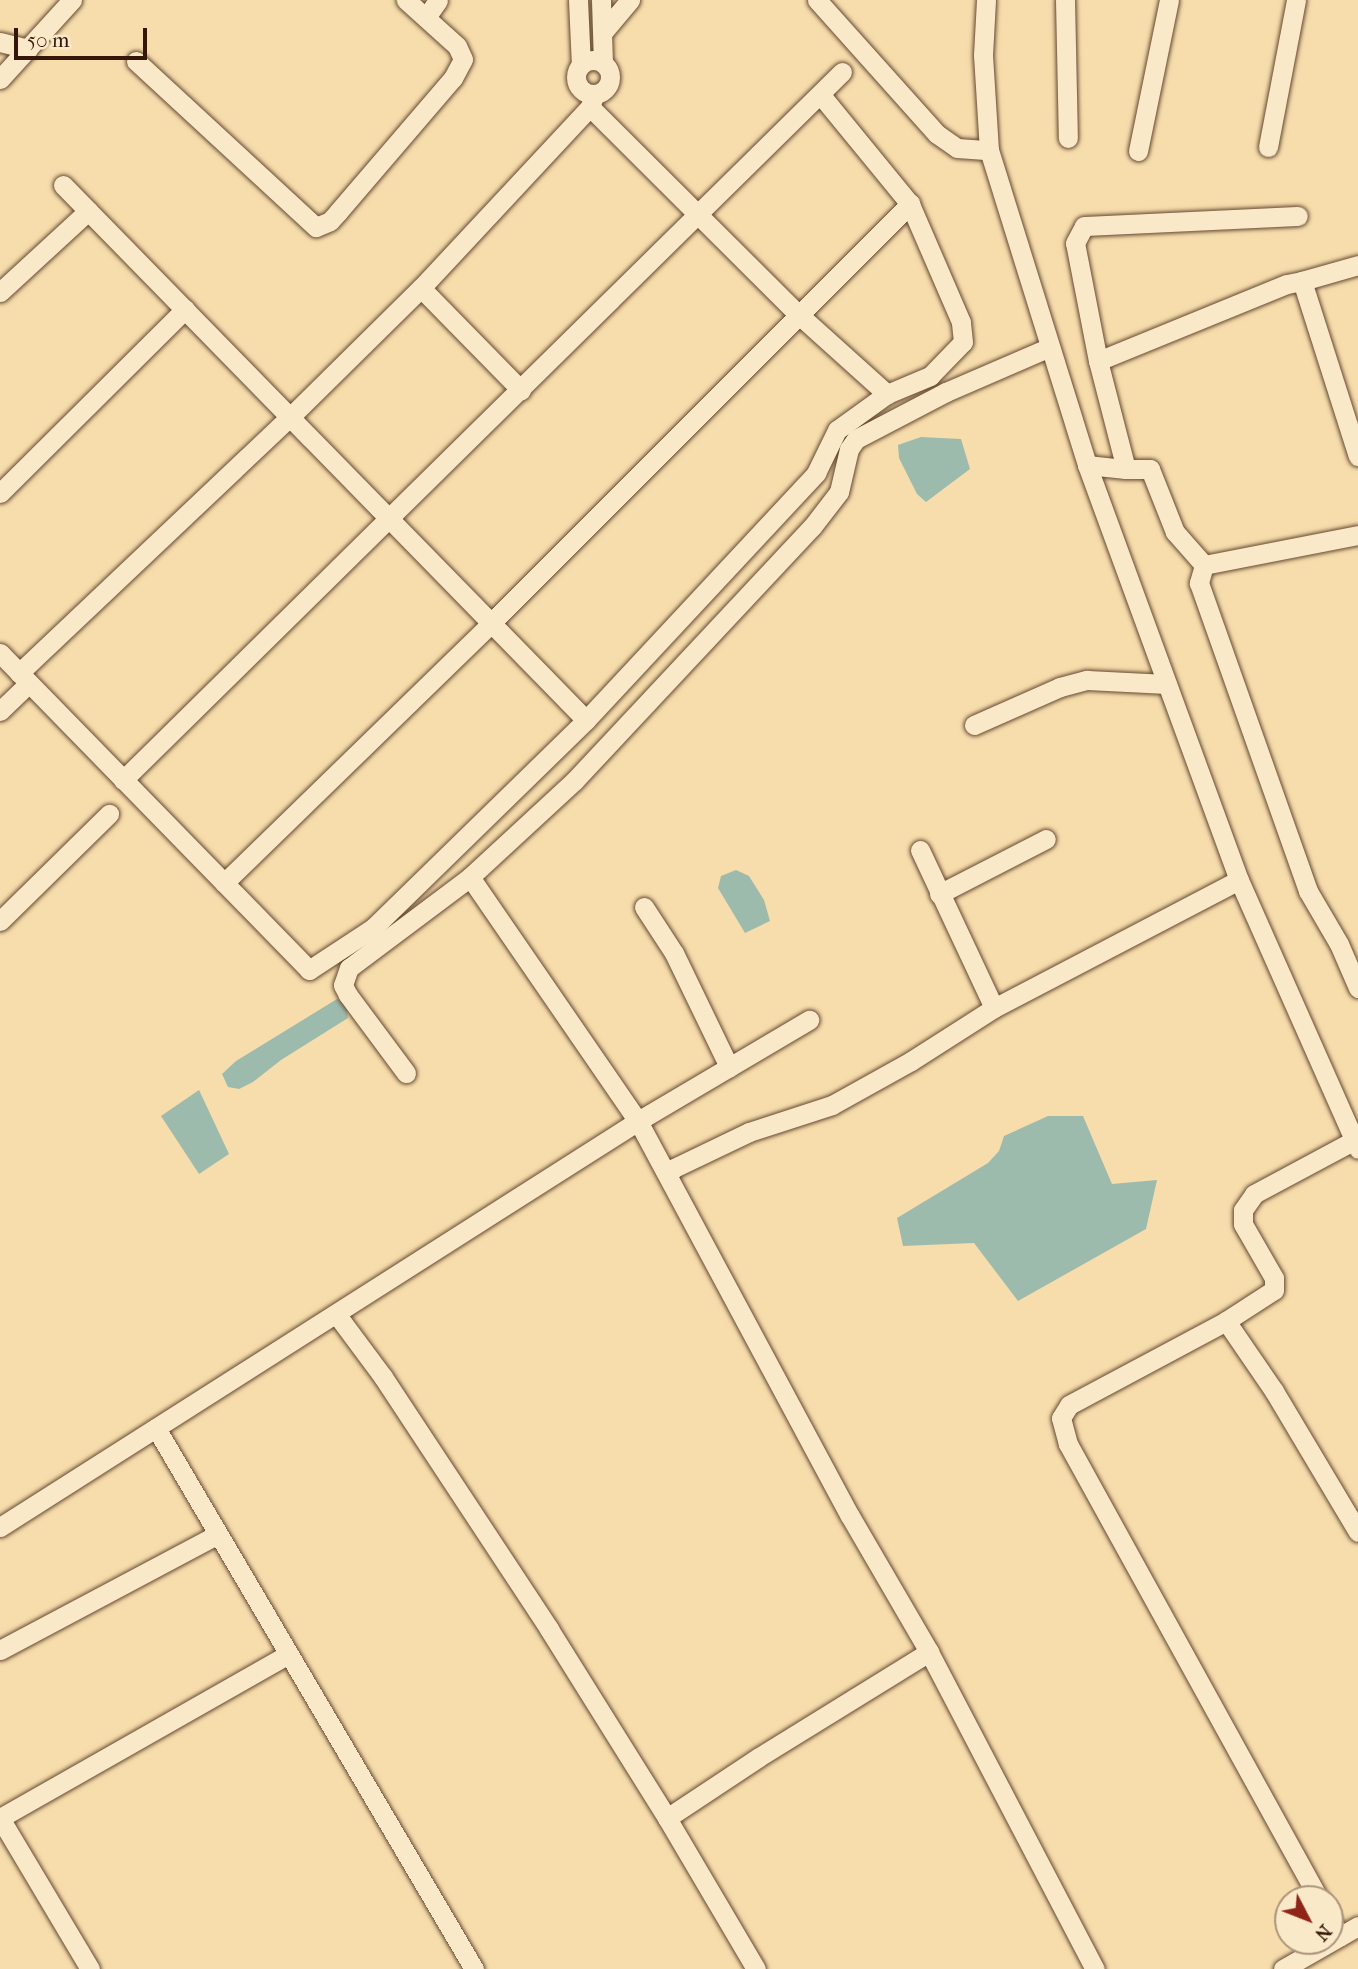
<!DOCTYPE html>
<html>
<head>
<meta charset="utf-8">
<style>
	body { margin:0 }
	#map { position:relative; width:1358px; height:1969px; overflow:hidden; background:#f7ddac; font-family:"IM FELL French Canon",serif }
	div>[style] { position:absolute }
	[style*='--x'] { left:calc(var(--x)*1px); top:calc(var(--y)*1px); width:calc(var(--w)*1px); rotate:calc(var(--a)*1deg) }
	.water>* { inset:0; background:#9dbbad }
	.roads { filter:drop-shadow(0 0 2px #654831) drop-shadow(0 0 2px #654831) }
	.minor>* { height:19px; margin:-9.5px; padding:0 9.5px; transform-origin:9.5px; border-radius:9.5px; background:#fae9c9 }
	.minor>.ring { margin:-9.5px; padding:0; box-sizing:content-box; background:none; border:19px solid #fae9c9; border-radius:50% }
	span { translate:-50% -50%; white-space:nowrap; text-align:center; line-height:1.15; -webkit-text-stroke:5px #fae9c9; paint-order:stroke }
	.north { position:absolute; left:1274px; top:1885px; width:70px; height:70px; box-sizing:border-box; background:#fae9c9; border:2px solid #ab957c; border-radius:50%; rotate:132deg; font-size:19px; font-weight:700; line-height:28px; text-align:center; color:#341708 }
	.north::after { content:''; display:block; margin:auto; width:24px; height:32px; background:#8f2418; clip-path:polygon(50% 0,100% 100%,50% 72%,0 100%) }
	.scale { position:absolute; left:14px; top:28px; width:133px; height:32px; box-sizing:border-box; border:4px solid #341708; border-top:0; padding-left:9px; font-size:21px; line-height:24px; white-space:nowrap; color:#341708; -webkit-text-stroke:5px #fae9c9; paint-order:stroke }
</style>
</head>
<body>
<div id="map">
	<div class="water">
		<div style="clip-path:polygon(921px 437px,961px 439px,970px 469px,926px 502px,917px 494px,899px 458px,898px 445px)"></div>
		<div style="clip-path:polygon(736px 870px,749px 876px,764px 900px,770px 921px,745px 933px,718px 888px,721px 876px)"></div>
		<div style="clip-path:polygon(337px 999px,346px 1004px,348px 1018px,281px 1060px,253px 1082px,239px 1089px,228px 1087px,222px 1074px,236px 1061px)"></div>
		<div style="clip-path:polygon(199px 1090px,229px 1154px,199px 1174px,161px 1116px)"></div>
		<div style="clip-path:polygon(1048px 1116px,1083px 1116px,1112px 1184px,1157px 1180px,1146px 1229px,1018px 1301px,974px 1243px,903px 1246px,897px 1218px,988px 1163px,999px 1151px,1004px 1136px)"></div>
	</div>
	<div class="roads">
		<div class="minor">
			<div style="--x:578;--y:0;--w:65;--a:87.4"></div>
			<div style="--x:601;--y:0;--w:63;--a:88.2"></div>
			<div style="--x:817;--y:0;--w:180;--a:48.2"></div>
			<div style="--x:937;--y:134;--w:24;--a:35"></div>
			<div style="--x:957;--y:148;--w:32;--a:4"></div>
			<div style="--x:986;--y:0;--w:55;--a:93.1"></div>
			<div style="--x:983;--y:55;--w:95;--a:86.4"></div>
			<div style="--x:989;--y:150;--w:330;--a:72.7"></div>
			<div style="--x:1087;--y:465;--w:442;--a:69.9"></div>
			<div style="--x:1239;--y:880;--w:294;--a:66.1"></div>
			<div style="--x:1065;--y:0;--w:138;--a:88.8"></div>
			<div style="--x:427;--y:16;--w:19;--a:-55"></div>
			<div style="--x:603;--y:32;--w:42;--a:-49.8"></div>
			<div style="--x:0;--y:42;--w:29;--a:14"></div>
			<div class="ring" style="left:576px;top:60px;width:15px;height:15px"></div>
			<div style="--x:136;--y:61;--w:245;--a:42.7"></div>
			<div style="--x:316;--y:227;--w:15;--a:-23"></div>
			<div style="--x:330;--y:221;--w:12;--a:-48"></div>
			<div style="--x:338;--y:212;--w:177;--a:-49.4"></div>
			<div style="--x:453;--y:78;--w:21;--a:-62"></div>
			<div style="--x:463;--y:59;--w:14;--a:-115"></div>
			<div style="--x:457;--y:46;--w:69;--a:-138"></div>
			<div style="--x:0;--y:79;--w:107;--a:-47.7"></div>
			<div style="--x:594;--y:96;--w:12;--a:110"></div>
			<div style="--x:590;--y:107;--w:293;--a:44.9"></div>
			<div style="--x:798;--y:314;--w:120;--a:42"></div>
			<div style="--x:1268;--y:147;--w:150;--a:-79.2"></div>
			<div style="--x:1138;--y:151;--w:154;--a:-78.4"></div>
			<div style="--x:63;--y:185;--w:748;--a:45.65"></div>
			<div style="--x:1302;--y:281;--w:58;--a:-15.9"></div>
			<div style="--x:421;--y:288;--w:143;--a:45.6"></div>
			<div style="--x:0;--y:292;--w:120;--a:-42.6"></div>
			<div style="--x:1098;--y:361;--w:204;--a:-22.2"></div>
			<div style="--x:1287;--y:284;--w:15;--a:-11"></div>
			<div style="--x:1302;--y:281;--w:184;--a:72.3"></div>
			<div style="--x:1087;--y:465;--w:39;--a:6"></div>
			<div style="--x:1126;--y:469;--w:112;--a:-104.5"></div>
			<div style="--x:1098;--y:361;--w:120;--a:-101"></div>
			<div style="--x:1075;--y:243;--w:19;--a:-62"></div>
			<div style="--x:1084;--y:226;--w:214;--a:-2.7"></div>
			<div style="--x:1126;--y:469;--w:24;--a:0"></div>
			<div style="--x:1150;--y:469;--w:68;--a:68.4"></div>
			<div style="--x:1175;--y:532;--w:44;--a:48.7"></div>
			<div style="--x:0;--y:493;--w:261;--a:-44.8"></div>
			<div style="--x:1358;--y:535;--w:157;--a:169"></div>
			<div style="--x:1204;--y:565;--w:19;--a:106"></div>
			<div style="--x:1199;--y:583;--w:327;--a:70.5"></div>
			<div style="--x:1308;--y:891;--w:61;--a:59.7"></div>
			<div style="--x:1339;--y:944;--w:48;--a:66.6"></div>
			<div style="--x:0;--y:653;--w:443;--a:45.7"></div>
			<div style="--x:309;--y:970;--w:77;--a:-33.3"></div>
			<div style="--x:373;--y:928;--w:298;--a:-44.3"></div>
			<div style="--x:586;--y:720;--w:338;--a:-47"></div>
			<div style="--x:816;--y:473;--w:48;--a:-64"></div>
			<div style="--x:837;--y:430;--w:62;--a:-35.8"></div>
			<div style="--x:887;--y:394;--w:47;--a:-22.7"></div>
			<div style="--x:930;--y:376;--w:47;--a:-45.9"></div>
			<div style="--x:963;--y:342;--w:20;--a:-96"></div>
			<div style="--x:961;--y:322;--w:129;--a:-113.4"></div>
			<div style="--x:910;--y:204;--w:142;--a:-129.3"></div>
			<div style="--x:19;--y:673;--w:373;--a:-43.4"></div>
			<div style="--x:290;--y:417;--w:184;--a:-44.6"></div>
			<div style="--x:421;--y:288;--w:248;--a:-47"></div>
			<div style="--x:0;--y:711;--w:40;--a:-44"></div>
			<div style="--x:974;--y:725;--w:94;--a:-23.8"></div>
			<div style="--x:1060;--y:687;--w:28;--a:-15"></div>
			<div style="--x:1087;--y:680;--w:80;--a:2.9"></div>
			<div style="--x:123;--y:780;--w:1009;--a:-44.56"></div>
			<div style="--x:920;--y:850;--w:174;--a:64.9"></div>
			<div style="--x:470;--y:877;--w:296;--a:55.5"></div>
			<div style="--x:638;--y:1121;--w:199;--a:-30.6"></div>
			<div style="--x:224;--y:883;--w:373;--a:-44.2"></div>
			<div style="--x:491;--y:623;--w:593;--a:-45"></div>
			<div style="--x:939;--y:894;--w:120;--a:-27.2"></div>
			<div style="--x:644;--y:907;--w:55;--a:56.9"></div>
			<div style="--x:674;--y:953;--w:127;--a:64.2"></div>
			<div style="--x:0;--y:921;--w:153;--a:-44.5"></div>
			<div style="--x:406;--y:1073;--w:97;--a:-126.6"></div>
			<div style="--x:348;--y:995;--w:11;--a:-117"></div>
			<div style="--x:343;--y:985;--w:18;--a:-71"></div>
			<div style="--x:349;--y:968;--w:151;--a:-36.9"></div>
			<div style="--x:470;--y:877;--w:142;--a:-42.7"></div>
			<div style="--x:574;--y:781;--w:348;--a:-46.9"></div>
			<div style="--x:812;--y:527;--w:44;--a:-52.4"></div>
			<div style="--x:839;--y:492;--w:44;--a:-76.9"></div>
			<div style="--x:849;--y:449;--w:12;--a:-55"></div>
			<div style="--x:856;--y:439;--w:102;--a:-27.6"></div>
			<div style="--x:946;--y:392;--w:113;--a:-23.4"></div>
			<div style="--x:668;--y:1174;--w:8;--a:-45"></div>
			<div style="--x:674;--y:1168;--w:83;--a:-25.6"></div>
			<div style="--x:749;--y:1132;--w:87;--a:-18"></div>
			<div style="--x:832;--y:1105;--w:90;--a:-29.1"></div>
			<div style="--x:911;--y:1061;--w:98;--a:-32.6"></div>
			<div style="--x:994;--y:1008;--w:276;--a:-27.6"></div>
			<div style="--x:337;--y:1315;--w:77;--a:53.4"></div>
			<div style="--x:383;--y:1377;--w:302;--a:56.6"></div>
			<div style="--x:549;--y:1629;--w:223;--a:58"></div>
			<div style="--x:667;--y:1818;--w:175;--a:59.5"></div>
			<div style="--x:1226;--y:1321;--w:85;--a:55.6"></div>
			<div style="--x:1274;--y:1391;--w:164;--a:59.2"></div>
			<div style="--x:156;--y:1428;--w:628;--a:59.55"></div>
			<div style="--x:0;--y:1527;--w:756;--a:-32.47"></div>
			<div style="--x:638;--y:1121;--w:448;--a:61.8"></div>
			<div style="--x:850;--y:1516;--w:157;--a:59.8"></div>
			<div style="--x:929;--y:1652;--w:358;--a:62.4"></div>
			<div style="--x:0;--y:1650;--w:247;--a:-28"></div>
			<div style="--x:0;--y:1818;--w:332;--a:-29.6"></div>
			<div style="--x:0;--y:1818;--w:176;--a:59.2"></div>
			<div style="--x:667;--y:1818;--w:110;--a:-33.5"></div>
			<div style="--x:759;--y:1757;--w:200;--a:-31.7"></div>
			<div style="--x:1319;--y:1899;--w:520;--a:-118.88"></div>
			<div style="--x:1068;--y:1444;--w:27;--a:-105"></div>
			<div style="--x:1061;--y:1418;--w:15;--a:-58"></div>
			<div style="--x:1069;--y:1405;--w:178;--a:-28.1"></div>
			<div style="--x:1226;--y:1321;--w:57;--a:-32.9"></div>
			<div style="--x:1274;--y:1290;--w:12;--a:-90"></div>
			<div style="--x:1274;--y:1278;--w:62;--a:-119.9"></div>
			<div style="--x:1243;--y:1224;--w:14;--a:-90"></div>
			<div style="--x:1243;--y:1210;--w:19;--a:-55"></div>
			<div style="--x:1254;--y:1194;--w:112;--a:-28.2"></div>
			<div style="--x:1330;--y:1919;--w:20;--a:60"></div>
			<div style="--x:1283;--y:1969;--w:86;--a:-29.8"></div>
		</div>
	</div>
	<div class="north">N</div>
	<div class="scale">50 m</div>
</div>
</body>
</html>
